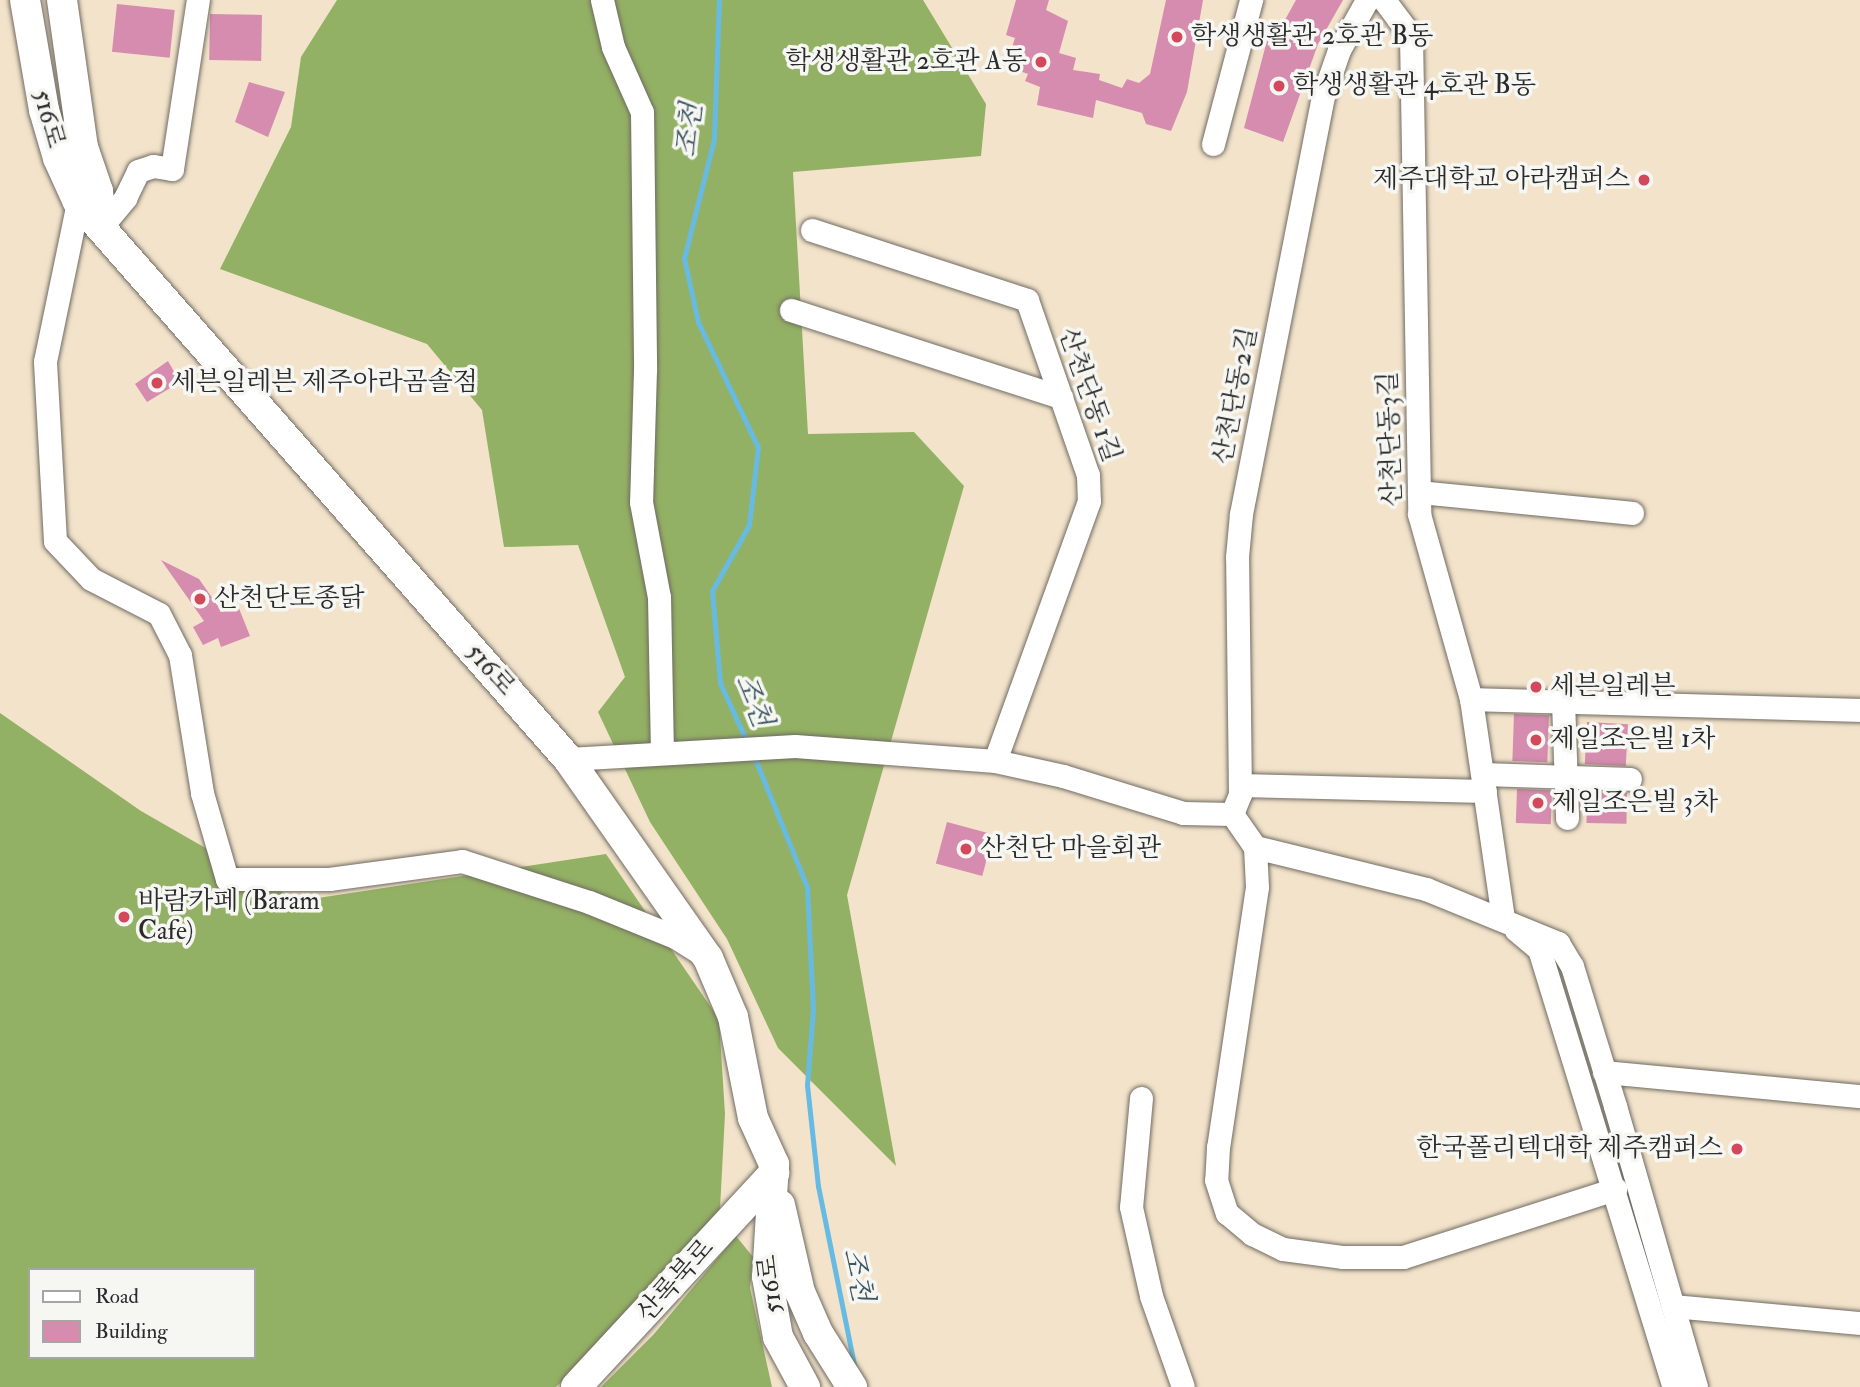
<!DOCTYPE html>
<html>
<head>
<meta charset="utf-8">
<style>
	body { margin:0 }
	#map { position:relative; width:1860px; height:1387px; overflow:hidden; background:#f2e3ca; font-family:"IM FELL Double Pica","Noto Serif KR",serif }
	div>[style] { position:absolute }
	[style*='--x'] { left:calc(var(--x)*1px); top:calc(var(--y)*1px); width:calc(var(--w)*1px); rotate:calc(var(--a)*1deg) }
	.forest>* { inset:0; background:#93b164 }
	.stream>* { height:5px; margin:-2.5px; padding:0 2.5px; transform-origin:2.5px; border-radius:2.5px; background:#67bbe3 }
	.building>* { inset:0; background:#d58cae; transform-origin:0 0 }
	.roads { filter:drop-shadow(0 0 2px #716b63) drop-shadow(0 0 2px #716b63) }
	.minor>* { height:23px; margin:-11.5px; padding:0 11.5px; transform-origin:11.5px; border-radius:11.5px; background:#fff }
	.major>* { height:30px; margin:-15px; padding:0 15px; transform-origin:15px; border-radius:15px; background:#fff }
	.dots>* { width:19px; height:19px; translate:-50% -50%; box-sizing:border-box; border:4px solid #f6f6f2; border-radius:50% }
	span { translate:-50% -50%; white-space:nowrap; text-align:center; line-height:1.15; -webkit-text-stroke:7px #f6f6f2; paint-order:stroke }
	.poi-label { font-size:26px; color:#2b2b2b }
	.left { translate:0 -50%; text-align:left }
	.right { translate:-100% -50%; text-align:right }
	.street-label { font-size:26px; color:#2b2b2b }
	.water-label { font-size:28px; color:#3d5662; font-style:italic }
	.legend { position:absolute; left:28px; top:1268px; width:228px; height:91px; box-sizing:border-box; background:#f6f6f2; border:2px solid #a5a5a2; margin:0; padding:9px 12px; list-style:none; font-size:21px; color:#2b2b2b }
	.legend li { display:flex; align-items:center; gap:14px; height:35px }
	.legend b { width:35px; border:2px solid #a5a5a2 }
</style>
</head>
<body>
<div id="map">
	<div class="forest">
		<div style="clip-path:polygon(337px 0,923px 0,986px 104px,981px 156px,793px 172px,808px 434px,914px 432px,964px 486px,847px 895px,896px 1166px,778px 1048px,727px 939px,650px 822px,598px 712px,625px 677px,578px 545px,504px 547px,482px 410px,427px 344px,220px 269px,291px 127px,301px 57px)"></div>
		<div style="clip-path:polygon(evenodd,0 713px,141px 811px,298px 901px,606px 854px,719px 1019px,725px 1114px,720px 1209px,605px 1341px,556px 1387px,0 1387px,0 713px,30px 1270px,254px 1270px,254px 1357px,30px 1357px,30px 1270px)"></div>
		<div style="clip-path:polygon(736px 1236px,753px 1257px,750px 1288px,772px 1387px,601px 1387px,654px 1334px)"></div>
	</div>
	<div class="stream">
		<div style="--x:719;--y:0;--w:139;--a:92.1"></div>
		<div style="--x:714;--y:139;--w:123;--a:104.1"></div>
		<div style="--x:684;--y:258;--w:66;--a:77.7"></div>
		<div style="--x:698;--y:322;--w:139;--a:64.4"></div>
		<div style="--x:758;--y:447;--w:79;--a:96.6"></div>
		<div style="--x:749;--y:525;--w:76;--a:119.3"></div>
		<div style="--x:712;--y:591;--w:92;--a:85"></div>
		<div style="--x:720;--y:683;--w:65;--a:65.4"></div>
		<div style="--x:753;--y:754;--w:144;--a:67.9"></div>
		<div style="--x:807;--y:887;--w:122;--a:87.2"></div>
		<div style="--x:813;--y:1009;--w:76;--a:94.5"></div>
		<div style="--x:807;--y:1085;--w:102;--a:83.8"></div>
		<div style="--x:818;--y:1186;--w:187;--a:78.6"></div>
	</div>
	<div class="building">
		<div style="clip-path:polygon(1016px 0,1049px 0,1046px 10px,1068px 21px,1059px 53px,1076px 58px,1073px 70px,1100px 74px,1099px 80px,1122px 88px,1127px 79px,1139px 83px,1150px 74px,1166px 0,1203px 0,1187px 92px,1171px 131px,1146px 124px,1142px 113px,1096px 100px,1093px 118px,1037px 105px,1040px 87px,1025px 81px,1028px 74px,1006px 66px,1015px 38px,1006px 35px)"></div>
		<div style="clip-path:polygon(1296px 0,1343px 0,1318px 44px,1283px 142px,1244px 128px,1270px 29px,1281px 27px)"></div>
		<div style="left:117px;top:4px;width:58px;height:48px;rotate:6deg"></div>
		<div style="left:210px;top:14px;width:52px;height:46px;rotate:1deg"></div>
		<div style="clip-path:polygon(249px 82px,285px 92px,268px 137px,235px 122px)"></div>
		<div style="clip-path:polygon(168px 361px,180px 382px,147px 402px,135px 384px)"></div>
		<div style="clip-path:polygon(161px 560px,199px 579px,222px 612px,238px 606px,250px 636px,221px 647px,218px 638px,203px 645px,193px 627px,204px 621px)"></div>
		<div style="left:1514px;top:714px;width:35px;height:47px;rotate:2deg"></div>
		<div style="left:1587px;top:722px;width:41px;height:42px;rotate:3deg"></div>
		<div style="left:1517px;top:789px;width:35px;height:34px;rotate:2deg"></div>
		<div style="left:1587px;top:792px;width:40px;height:31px;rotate:1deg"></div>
		<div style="left:947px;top:822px;width:48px;height:43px;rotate:15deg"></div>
	</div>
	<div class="roads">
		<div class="minor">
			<div style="--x:602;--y:0;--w:48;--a:76.8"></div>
			<div style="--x:613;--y:47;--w:71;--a:66"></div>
			<div style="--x:642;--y:112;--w:258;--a:89.3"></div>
			<div style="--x:645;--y:370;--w:132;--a:91.7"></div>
			<div style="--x:641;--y:502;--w:97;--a:79.3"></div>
			<div style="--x:659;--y:597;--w:154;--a:88.9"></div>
			<div style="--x:1384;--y:0;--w:45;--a:53.1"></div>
			<div style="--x:1411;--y:36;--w:478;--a:89"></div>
			<div style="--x:1419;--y:514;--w:192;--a:74.3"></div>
			<div style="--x:1471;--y:699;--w:222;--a:81.7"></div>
			<div style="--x:1213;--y:144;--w:149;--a:-75.2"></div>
			<div style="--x:78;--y:202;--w:163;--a:101.7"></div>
			<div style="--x:45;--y:362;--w:179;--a:86.8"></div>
			<div style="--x:55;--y:541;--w:52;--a:46.5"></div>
			<div style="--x:91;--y:579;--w:76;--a:27.2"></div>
			<div style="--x:159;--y:614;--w:46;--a:62.9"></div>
			<div style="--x:180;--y:655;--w:140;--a:80.9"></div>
			<div style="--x:202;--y:793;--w:90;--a:73.8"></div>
			<div style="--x:227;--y:879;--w:102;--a:0"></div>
			<div style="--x:329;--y:879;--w:134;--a:-7.7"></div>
			<div style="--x:462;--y:861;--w:133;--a:17.9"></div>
			<div style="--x:589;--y:902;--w:93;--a:22.1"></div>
			<div style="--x:675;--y:937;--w:31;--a:32"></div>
			<div style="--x:101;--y:227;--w:38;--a:-50"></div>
			<div style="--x:125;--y:198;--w:30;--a:-64"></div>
			<div style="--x:138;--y:171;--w:16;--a:-18"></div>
			<div style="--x:153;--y:166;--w:19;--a:9"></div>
			<div style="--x:172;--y:169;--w:171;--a:-81.3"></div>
			<div style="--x:812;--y:230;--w:226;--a:18"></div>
			<div style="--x:1027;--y:300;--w:185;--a:70.8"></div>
			<div style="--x:1088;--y:475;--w:26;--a:88"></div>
			<div style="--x:1089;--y:501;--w:276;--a:109.9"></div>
			<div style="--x:791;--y:310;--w:284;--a:17.9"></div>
			<div style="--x:1419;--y:492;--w:214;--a:5.6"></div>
			<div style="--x:1471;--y:699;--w:389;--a:1.6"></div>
			<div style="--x:1563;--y:701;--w:117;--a:88"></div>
			<div style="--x:568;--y:759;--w:227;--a:-3.3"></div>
			<div style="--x:795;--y:746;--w:201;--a:4.3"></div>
			<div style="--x:995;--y:761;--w:70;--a:12.4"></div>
			<div style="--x:1063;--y:776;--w:126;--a:17.1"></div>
			<div style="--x:1183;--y:813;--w:49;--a:1.2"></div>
			<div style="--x:1483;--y:774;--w:147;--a:1.9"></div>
			<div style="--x:1240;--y:785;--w:245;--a:1.4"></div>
			<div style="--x:1232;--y:814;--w:22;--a:-68"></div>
			<div style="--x:1240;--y:794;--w:237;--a:-90.7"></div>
			<div style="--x:1237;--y:557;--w:43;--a:-84.7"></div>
			<div style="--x:1241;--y:514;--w:426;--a:-78.9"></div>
			<div style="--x:1323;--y:96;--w:49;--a:-70.8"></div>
			<div style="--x:1339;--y:50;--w:57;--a:-60.8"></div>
			<div style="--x:1232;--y:814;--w:40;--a:55.1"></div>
			<div style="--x:1255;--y:847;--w:40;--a:87.1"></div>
			<div style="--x:1257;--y:887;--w:263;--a:98.5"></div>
			<div style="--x:1218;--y:1147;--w:33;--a:93"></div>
			<div style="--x:1216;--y:1180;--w:35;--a:72"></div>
			<div style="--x:1227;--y:1213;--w:33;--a:40"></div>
			<div style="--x:1252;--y:1234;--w:34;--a:26"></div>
			<div style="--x:1283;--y:1249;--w:61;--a:7.6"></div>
			<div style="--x:1343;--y:1257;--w:60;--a:0"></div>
			<div style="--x:1403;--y:1257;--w:223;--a:-17.8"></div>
			<div style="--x:1255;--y:847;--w:176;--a:13.8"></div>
			<div style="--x:1426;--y:889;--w:143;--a:22.2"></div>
			<div style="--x:1558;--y:943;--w:27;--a:59"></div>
			<div style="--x:1572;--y:966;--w:146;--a:72.9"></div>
			<div style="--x:1615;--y:1106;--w:292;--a:73.9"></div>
			<div style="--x:1516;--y:930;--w:30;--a:40"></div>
			<div style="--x:1539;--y:949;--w:458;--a:72.9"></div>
			<div style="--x:1604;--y:1072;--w:257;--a:5.4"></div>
			<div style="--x:1141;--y:1098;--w:109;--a:95.2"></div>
			<div style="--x:1131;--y:1207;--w:91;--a:77.3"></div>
			<div style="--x:1151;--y:1296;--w:96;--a:70.6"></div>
			<div style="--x:1673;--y:1306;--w:188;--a:5.2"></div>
		</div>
		<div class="major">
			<div style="--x:25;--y:0;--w:112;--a:80.2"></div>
			<div style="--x:44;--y:110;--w:50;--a:73.7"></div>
			<div style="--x:58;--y:158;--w:48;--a:65.6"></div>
			<div style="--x:78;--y:202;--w:742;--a:48.66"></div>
			<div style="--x:568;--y:759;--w:243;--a:54.9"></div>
			<div style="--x:708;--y:958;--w:64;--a:67"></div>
			<div style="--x:733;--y:1017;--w:103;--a:78.8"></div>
			<div style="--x:753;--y:1118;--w:51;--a:65.5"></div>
			<div style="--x:774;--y:1164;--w:113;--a:93.5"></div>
			<div style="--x:767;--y:1277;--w:61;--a:79.6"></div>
			<div style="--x:778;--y:1337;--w:57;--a:61.6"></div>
			<div style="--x:62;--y:0;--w:148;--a:81.9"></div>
			<div style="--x:83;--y:147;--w:46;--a:71.2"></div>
			<div style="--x:98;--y:191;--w:36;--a:85"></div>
			<div style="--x:780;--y:1205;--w:89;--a:77.1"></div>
			<div style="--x:800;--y:1292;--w:45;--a:66.3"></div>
			<div style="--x:818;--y:1333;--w:64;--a:57.8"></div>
			<div style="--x:576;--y:1387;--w:292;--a:-47.2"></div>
		</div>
	</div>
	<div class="dots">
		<div style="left:1177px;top:37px;background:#d1495b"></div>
		<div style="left:1041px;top:62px;background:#d1495b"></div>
		<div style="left:1279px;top:86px;background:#d1495b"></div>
		<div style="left:1644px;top:180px;background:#d1495b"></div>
		<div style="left:157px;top:383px;background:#d1495b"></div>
		<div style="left:200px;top:599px;background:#d1495b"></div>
		<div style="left:1536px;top:687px;background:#d1495b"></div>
		<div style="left:1536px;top:740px;background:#d1495b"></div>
		<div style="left:1538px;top:803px;background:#d1495b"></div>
		<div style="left:966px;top:849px;background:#d1495b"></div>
		<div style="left:124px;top:917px;background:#d1495b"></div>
		<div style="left:1737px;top:1149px;background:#d1495b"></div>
	</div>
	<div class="poi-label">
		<span class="left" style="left:1191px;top:37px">학생생활관 2호관 B동</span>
		<span class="right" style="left:1027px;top:62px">학생생활관 2호관 A동</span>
		<span class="left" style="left:1293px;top:86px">학생생활관 4호관 B동</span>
		<span class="right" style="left:1630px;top:180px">제주대학교 아라캠퍼스</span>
		<span class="left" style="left:171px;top:383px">세븐일레븐 제주아라곰솔점</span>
		<span class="left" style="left:214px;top:599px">산천단토종닭</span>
		<span class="left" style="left:1550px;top:687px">세븐일레븐</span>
		<span class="left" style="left:1550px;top:740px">제일조은빌 1차</span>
		<span class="left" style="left:1552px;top:803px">제일조은빌 3차</span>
		<span class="left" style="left:980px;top:849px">산천단 마을회관</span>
		<span class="left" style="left:138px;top:917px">바람카페 (Baram<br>Cafe)</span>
		<span class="right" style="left:1723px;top:1149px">한국폴리텍대학 제주캠퍼스</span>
	</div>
	<div class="street-label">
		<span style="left:48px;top:119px;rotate:75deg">516로</span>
		<span style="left:1089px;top:395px;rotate:71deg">산천단동 1길</span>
		<span style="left:1236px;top:396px;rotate:-79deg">산천단동2길</span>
		<span style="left:1391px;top:439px;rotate:-92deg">산천단동3길</span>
		<span style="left:490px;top:670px;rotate:49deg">516로</span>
		<span style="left:676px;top:1281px;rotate:-48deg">산록북로</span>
		<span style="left:771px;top:1284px;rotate:-96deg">516로</span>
	</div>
	<div class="water-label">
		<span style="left:690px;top:130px;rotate:-83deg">조천</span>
		<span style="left:753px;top:701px;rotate:68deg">조천</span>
		<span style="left:857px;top:1275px;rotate:78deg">조천</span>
	</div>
	<ul class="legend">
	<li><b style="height:9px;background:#fff"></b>Road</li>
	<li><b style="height:19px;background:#d58cae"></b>Building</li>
	</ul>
</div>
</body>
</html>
